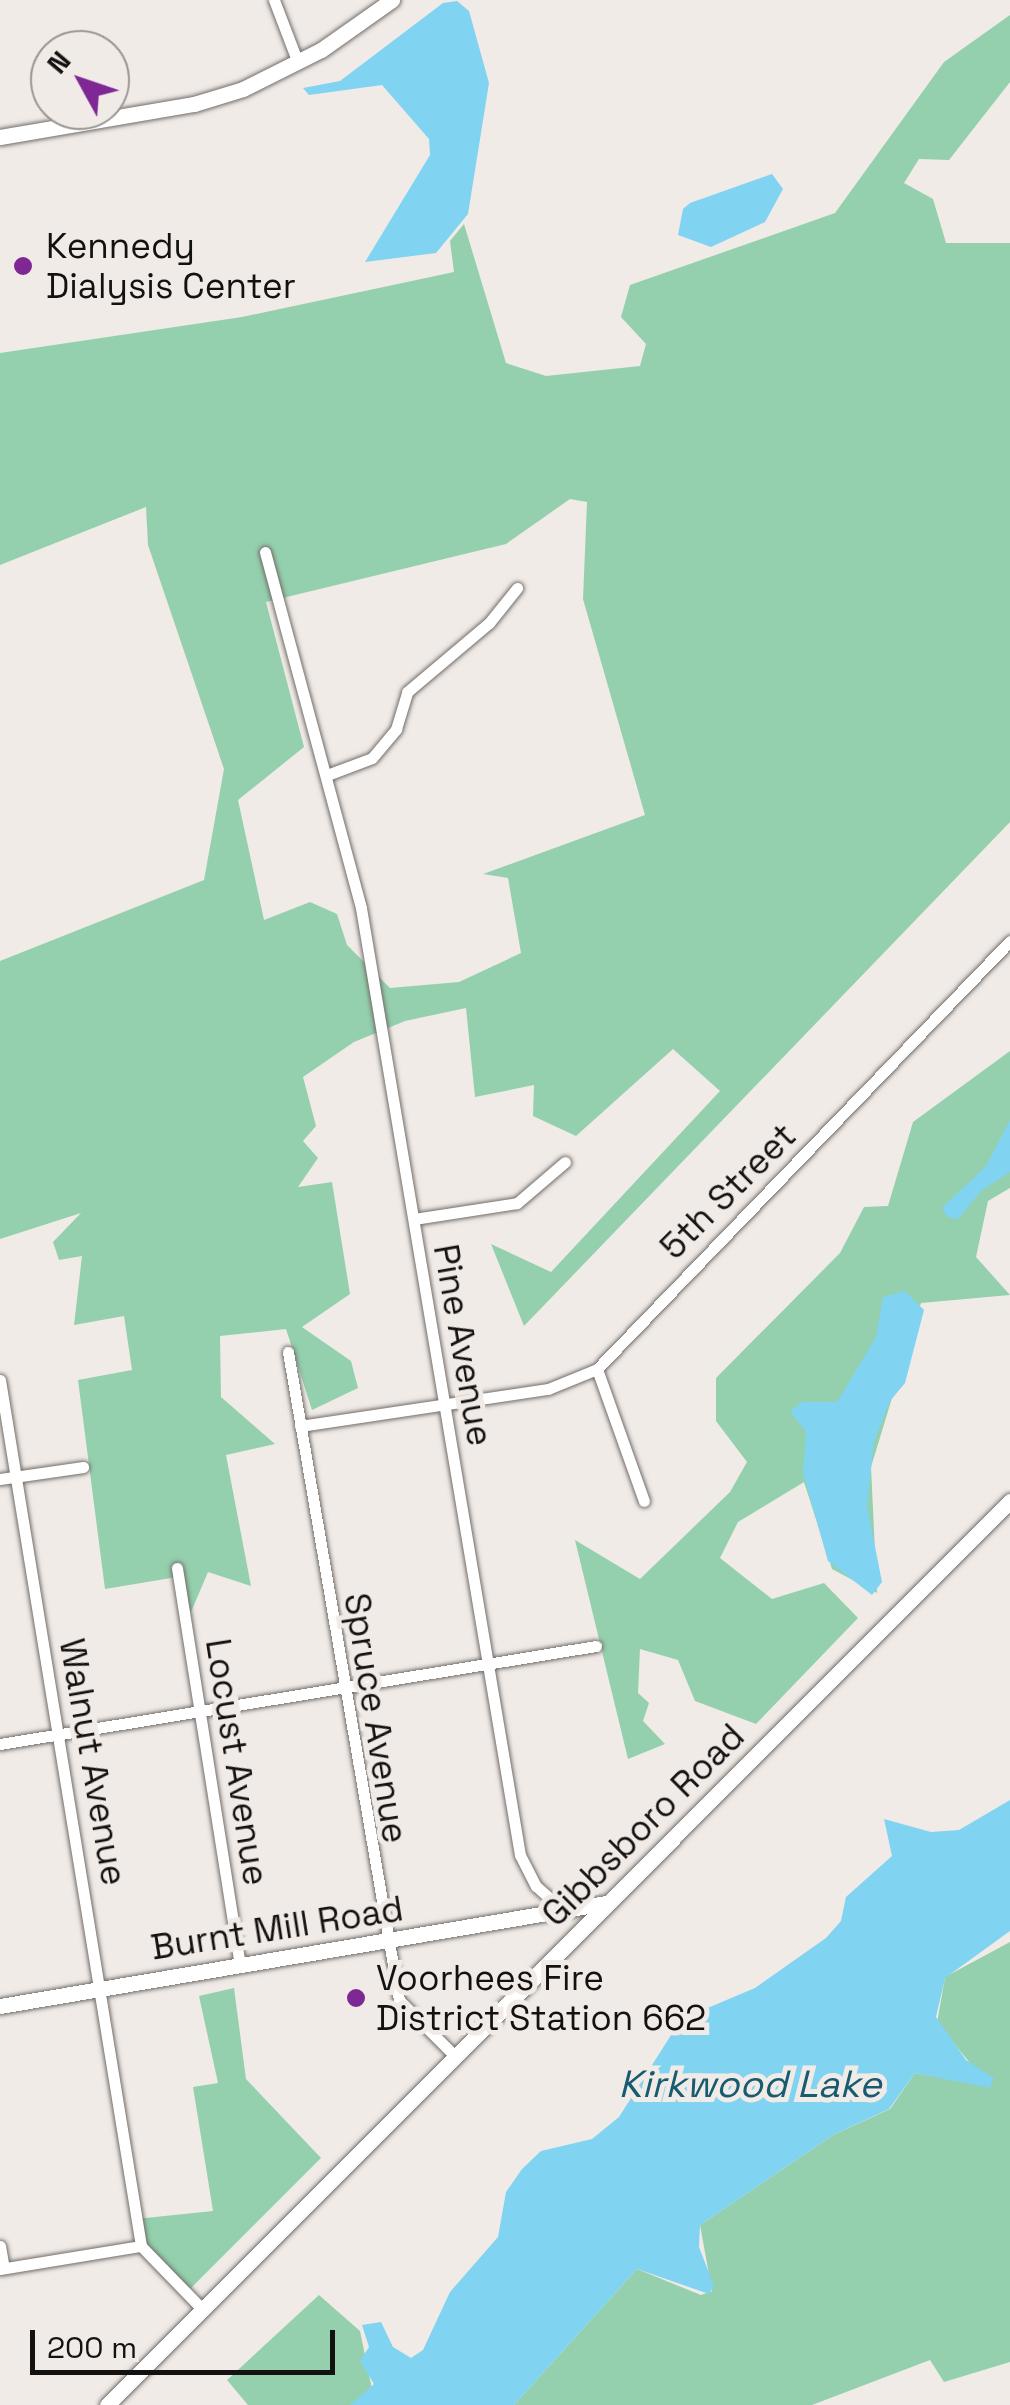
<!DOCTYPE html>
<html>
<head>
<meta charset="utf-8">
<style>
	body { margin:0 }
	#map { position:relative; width:1010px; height:2405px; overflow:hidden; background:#f0ebe7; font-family:"Space Grotesk",sans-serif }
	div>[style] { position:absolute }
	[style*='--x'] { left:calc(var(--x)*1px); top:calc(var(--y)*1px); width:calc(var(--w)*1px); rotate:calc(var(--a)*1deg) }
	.green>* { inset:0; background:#94d0ad }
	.water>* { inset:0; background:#80d3f1 }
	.roads { filter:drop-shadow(0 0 2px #726d6a) drop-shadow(0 0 2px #726d6a) }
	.street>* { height:11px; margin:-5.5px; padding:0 5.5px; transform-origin:5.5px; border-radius:5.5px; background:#fff }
	.secondary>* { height:15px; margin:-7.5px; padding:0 7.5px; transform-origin:7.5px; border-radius:7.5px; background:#fff }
	.dots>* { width:28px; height:28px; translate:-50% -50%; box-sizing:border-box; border:5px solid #f0ebe7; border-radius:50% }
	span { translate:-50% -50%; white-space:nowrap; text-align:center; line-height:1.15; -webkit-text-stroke:10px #f0ebe7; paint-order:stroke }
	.poi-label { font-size:35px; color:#141211 }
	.left { translate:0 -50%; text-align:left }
	.street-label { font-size:35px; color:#141211 }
	.water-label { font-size:38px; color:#185b70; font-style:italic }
	.north { position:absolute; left:30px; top:30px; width:100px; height:100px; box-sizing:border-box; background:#f0ebe7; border:2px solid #989491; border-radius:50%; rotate:310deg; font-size:28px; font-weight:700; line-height:40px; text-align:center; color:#141211 }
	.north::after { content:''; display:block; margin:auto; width:35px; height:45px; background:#7e2795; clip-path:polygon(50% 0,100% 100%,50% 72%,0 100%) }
	.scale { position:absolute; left:30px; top:2330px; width:305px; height:45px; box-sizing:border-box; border:5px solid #141211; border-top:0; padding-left:12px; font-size:30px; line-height:35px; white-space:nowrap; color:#141211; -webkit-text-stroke:8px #f0ebe7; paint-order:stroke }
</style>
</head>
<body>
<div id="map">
	<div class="green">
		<div style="clip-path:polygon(evenodd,1010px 15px,1010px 82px,949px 160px,919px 159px,904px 183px,933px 199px,946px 243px,1010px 243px,1010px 822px,524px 1326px,491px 1244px,551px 1272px,720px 1091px,673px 1049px,576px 1136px,533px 1116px,534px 1085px,475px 1097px,466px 1008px,405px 1021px,354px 1042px,303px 1077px,316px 1126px,303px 1141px,318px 1158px,298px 1187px,332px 1182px,350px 1294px,302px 1327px,351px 1361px,358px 1388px,312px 1410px,286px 1329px,220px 1336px,221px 1397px,275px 1444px,226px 1455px,251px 1586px,208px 1572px,191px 1612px,177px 1577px,105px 1589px,78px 1380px,132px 1370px,124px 1316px,74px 1325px,82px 1256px,59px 1260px,53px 1242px,81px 1213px,0 1239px,0 961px,204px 880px,224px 769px,148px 545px,146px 507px,0 565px,0 353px,242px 317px,454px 272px,450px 241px,464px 224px,506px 363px,546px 376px,640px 366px,646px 344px,621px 317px,630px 285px,835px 213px,944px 62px,1010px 15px,570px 499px,587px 502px,583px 599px,645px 815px,483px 874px,508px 878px,521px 953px,459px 982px,390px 988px,347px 945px,337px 914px,310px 902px,264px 920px,238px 800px,304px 747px,266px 602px,506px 544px,570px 499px)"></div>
		<div style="clip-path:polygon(1010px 1051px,1010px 1188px,988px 1201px,976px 1257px,1010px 1295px,921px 1303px,871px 1467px,877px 1593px,832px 1569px,804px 1482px,738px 1522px,720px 1558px,772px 1599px,824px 1583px,858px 1618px,756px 1724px,695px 1701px,678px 1660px,640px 1649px,638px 1693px,649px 1703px,643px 1721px,665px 1744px,628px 1759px,575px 1540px,640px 1579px,730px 1492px,747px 1462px,716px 1421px,716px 1378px,840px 1253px,864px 1207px,888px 1206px,913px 1122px)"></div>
		<div style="clip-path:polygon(1010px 1942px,1010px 2362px,944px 2382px,930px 2360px,812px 2405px,514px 2405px,637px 2269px,701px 2295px,712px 2291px,700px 2225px,833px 2135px,890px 2109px,915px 2073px,989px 2086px,937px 2023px,945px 1977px)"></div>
		<div style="clip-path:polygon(234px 1988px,246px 2079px,321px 2158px,186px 2293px,145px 2250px,136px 2219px,213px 2211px,193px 2087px,218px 2083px,199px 1996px)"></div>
		<div style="clip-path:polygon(319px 2295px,360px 2331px,372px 2389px,354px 2405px,248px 2405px,227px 2380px)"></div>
	</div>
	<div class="water">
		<div style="clip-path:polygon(457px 1px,469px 11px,489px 83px,468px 214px,436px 253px,365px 262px,430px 155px,429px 139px,382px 85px,309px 95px,303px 88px,340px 81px,443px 3px)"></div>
		<div style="clip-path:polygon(772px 174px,783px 189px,765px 222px,711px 247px,678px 235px,683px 209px,690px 203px)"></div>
		<div style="clip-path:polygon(1010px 1120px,1010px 1172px,981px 1191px,958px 1219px,947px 1217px,942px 1208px,986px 1166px)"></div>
		<div style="clip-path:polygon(905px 1291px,924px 1310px,905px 1383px,890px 1401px,874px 1442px,867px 1506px,882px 1582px,872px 1595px,828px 1561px,803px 1473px,806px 1432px,790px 1411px,802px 1402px,837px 1402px,876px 1337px,883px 1297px)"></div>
		<div style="clip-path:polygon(1010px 1800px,1010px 1931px,945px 1978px,936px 2017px,966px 2060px,994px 2078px,990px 2088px,915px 2073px,889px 2109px,833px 2135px,700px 2225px,699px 2247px,714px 2286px,709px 2294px,637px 2269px,514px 2405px,350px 2405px,374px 2384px,360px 2361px,369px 2347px,362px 2325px,381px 2322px,393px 2347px,411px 2358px,423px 2350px,450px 2292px,498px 2237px,506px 2192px,522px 2169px,541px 2151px,592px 2139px,619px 2117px,673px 2032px,691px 2015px,755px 1988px,826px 1938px,841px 1921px,846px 1897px,892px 1856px,884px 1819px,931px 1832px,959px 1830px)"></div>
	</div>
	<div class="roads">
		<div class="street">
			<div style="--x:274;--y:0;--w:67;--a:69.1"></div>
			<div style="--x:265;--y:552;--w:369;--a:74.9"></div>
			<div style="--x:361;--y:908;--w:960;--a:80.47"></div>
			<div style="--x:520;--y:1855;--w:35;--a:63"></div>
			<div style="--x:536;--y:1886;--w:38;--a:42"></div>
			<div style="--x:327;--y:775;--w:48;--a:-20.7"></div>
			<div style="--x:372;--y:758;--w:38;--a:-50"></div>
			<div style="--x:396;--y:729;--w:39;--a:-73"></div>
			<div style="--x:407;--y:692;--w:107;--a:-40.1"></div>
			<div style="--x:489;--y:623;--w:45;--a:-51.3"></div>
			<div style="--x:414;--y:1219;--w:104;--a:-8.8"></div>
			<div style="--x:517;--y:1203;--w:63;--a:-40.5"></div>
			<div style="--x:288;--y:1352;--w:657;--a:80.28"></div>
			<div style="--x:399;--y:2000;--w:78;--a:45"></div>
			<div style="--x:597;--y:1369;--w:140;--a:70.4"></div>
			<div style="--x:0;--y:1380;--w:877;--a:80.75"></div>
			<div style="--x:141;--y:2246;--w:88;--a:45.9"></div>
			<div style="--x:300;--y:1426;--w:251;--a:-8.5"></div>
			<div style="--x:548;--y:1389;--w:53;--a:-22.2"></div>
			<div style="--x:597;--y:1369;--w:595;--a:-46.02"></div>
			<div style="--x:0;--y:1479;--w:84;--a:-8.2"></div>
			<div style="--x:177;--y:1568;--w:402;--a:81"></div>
			<div style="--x:0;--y:1744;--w:604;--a:-9.34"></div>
			<div style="--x:0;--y:2246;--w:22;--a:80"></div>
			<div style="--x:0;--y:2269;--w:143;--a:-9.3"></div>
		</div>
		<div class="secondary">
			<div style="--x:0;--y:137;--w:197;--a:-9.7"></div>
			<div style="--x:194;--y:104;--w:51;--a:-17"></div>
			<div style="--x:243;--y:89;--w:87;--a:-26.6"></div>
			<div style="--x:321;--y:50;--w:87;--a:-35.2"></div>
			<div style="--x:0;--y:2006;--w:615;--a:-9.65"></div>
			<div style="--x:107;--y:2405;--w:1278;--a:-45.03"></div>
		</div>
	</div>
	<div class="dots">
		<div style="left:23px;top:266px;background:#7e2795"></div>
		<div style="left:356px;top:1998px;background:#7e2795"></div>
	</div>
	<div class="poi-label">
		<span class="left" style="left:46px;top:266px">Kennedy<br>Dialysis Center</span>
		<span class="left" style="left:376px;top:1998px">Voorhees Fire<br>District Station 662</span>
	</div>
	<div class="street-label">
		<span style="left:728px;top:1191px;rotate:-45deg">5th Street</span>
		<span style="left:463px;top:1345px;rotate:80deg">Pine Avenue</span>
		<span style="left:376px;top:1718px;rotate:81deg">Spruce Avenue</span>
		<span style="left:93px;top:1762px;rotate:80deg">Walnut Avenue</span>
		<span style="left:237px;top:1762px;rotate:81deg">Locust Avenue</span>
		<span style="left:643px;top:1825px;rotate:-45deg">Gibbsboro Road</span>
		<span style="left:277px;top:1928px;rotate:-9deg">Burnt Mill Road</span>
	</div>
	<div class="water-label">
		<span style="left:750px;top:2085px">Kirkwood Lake</span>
	</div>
	<div class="north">N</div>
	<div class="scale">200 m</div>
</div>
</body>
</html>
